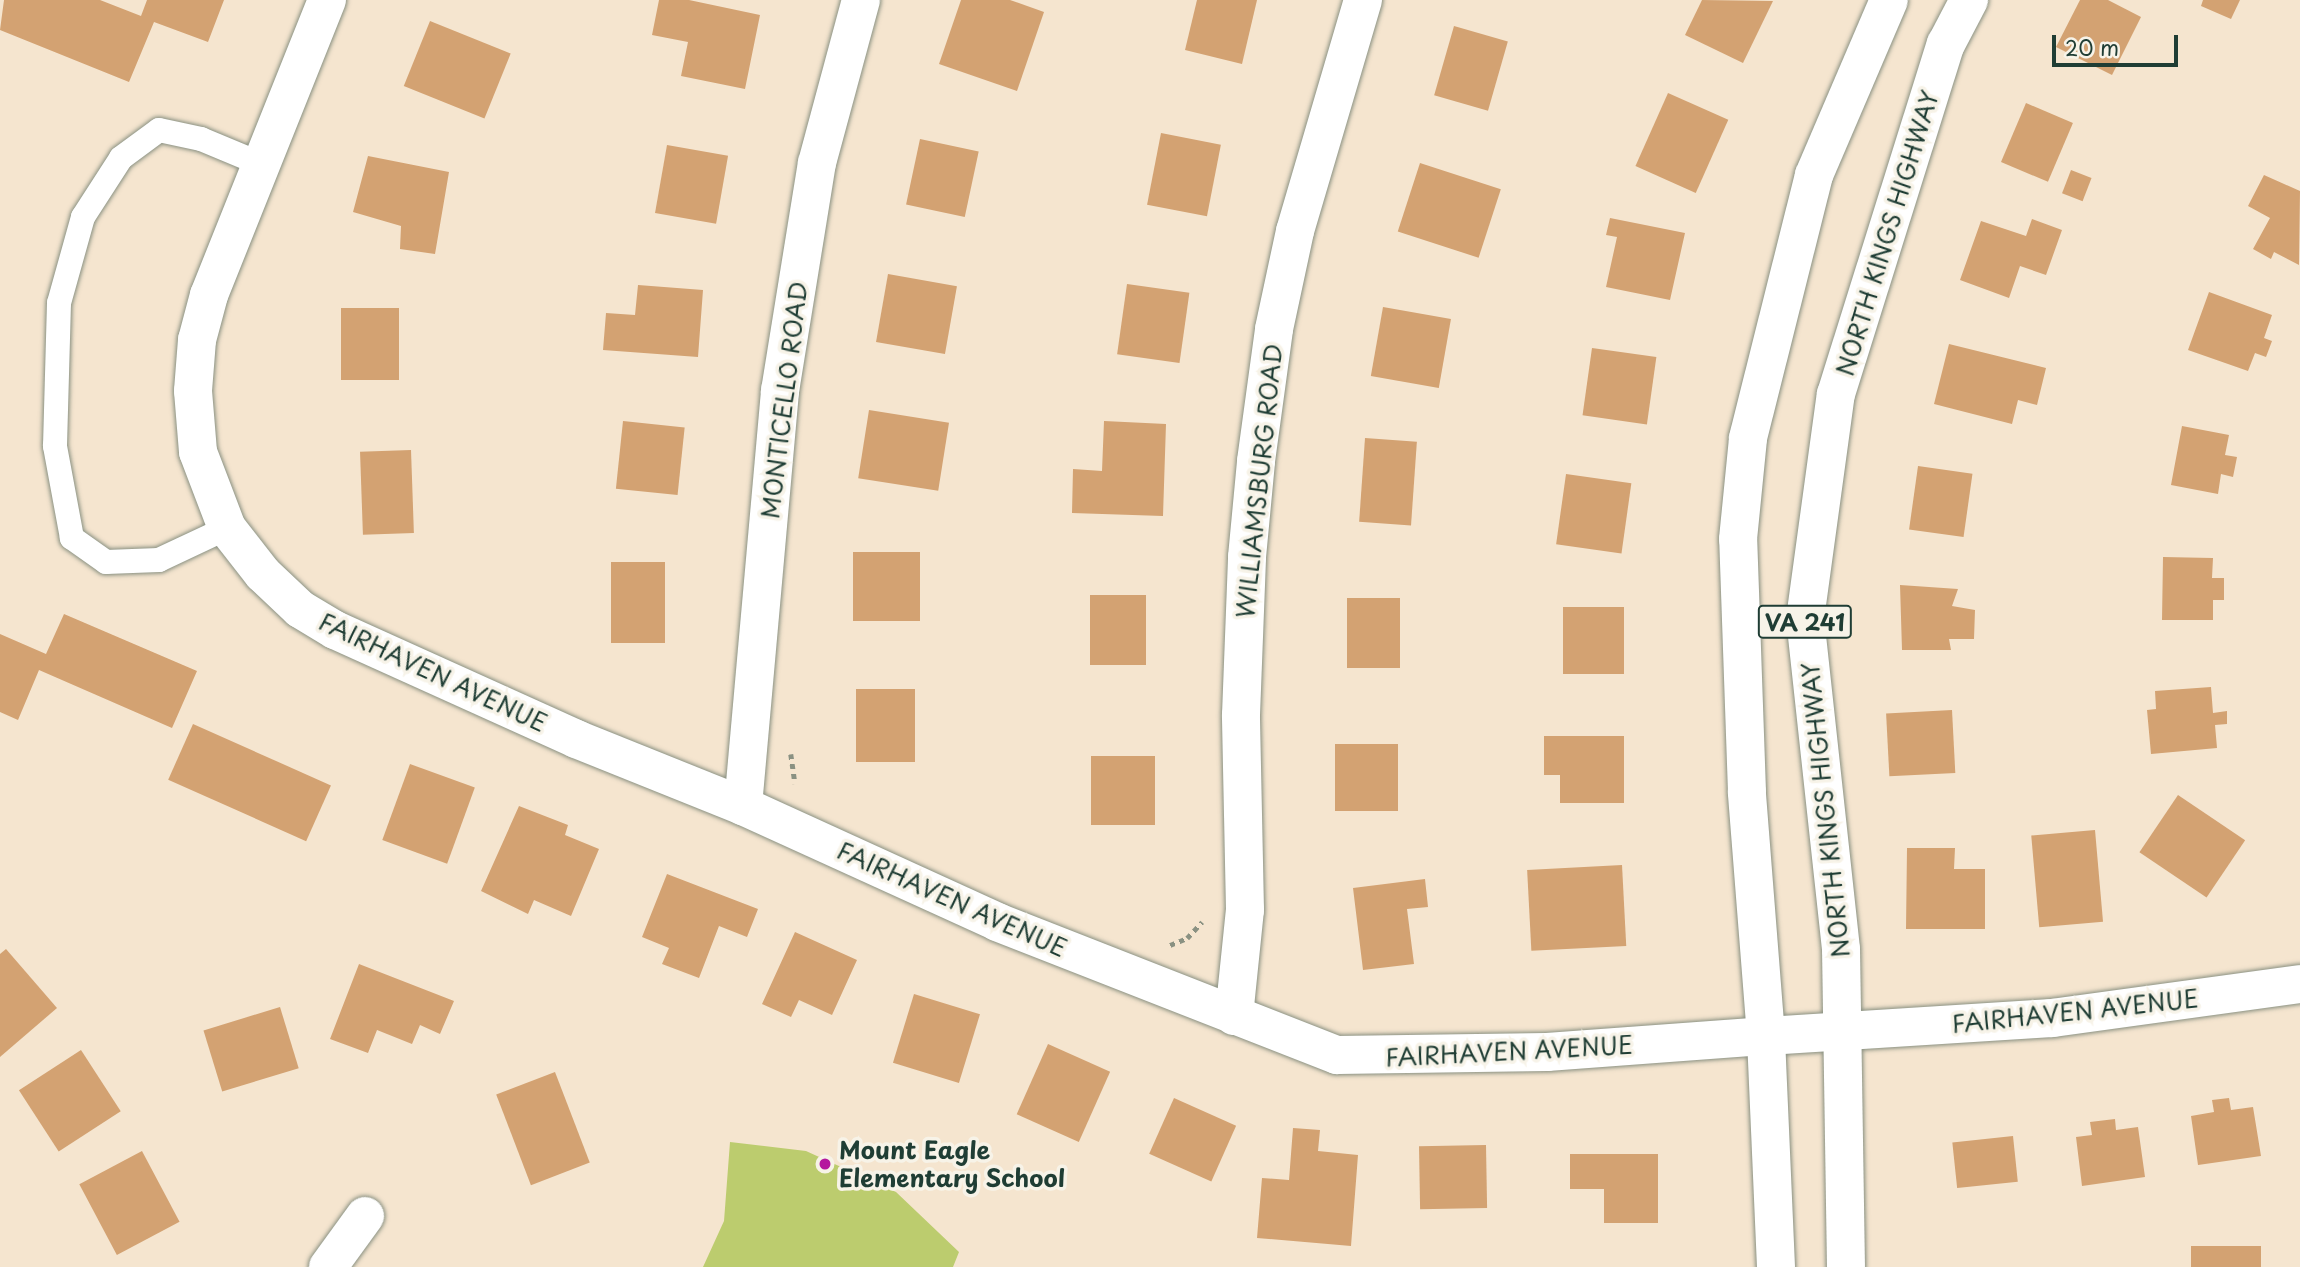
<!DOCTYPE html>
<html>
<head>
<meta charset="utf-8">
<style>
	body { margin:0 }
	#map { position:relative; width:2300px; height:1267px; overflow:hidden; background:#f5e5cf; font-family:"Playpen Sans",sans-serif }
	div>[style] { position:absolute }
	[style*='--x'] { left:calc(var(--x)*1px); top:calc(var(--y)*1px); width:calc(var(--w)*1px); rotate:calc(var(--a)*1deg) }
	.green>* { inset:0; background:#bccc6e }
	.building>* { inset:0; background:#d3a272; transform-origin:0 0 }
	.path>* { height:4.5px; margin-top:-2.25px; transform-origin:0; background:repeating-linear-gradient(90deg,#8a9182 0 5px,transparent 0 10px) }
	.roads { filter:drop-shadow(0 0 2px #8a9182) drop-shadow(0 0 2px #8a9182) }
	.lane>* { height:24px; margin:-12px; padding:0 12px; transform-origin:12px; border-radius:12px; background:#fff }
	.street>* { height:38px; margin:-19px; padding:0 19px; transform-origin:19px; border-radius:19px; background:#fff }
	.secondary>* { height:38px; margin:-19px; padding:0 19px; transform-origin:19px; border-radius:19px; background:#fff }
	.primary>* { height:38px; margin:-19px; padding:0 19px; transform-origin:19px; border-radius:19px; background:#fff }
	.dots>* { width:19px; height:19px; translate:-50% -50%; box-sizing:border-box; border:4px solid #f7f3e8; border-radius:50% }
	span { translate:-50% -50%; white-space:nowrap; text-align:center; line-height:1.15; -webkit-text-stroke:7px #f7f3e8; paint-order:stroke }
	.shield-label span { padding:2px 5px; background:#f7f3e8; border:2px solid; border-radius:5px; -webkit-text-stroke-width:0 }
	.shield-label { font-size:23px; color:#1f3d34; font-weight:700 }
	.street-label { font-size:24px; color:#1f3d34 }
	.poi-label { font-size:24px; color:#1f3d34; font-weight:700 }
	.left { translate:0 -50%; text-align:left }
	.scale { position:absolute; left:2052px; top:35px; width:126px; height:32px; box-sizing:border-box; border:4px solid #1f3d34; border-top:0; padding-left:9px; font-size:21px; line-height:24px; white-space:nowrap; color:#1f3d34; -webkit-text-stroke:5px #f7f3e8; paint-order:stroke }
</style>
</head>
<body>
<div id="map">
	<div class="green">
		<div style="clip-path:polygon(730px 1142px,806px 1151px,896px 1192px,959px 1252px,953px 1267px,703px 1267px,724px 1221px)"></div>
	</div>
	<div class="building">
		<div style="clip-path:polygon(4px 0,100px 0,141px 16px,147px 0,224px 0,208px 42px,154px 22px,129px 82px,0 30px)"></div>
		<div style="clip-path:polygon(659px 0,689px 0,760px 15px,745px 89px,681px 76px,688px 42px,652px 35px)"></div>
		<div style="clip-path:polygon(961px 0,1010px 0,1044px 12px,1017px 91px,939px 64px)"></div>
		<div style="clip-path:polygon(1197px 0,1257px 0,1242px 64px,1185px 50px)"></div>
		<div style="clip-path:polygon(1702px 0,1773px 1px,1743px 63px,1685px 35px)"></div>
		<div style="clip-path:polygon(2080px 0,2108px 0,2141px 17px,2112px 75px,2056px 47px)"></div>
		<div style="clip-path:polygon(2203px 0,2240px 0,2231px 19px,2201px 6px)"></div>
		<div style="left:430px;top:21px;width:87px;height:70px;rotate:22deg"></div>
		<div style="left:1454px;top:26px;width:56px;height:72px;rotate:16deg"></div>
		<div style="left:1668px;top:93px;width:66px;height:80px;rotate:24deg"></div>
		<div style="left:2026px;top:103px;width:51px;height:64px;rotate:23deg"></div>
		<div style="left:1161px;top:133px;width:61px;height:73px;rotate:11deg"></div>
		<div style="left:920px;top:139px;width:60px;height:67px;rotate:12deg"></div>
		<div style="left:667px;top:145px;width:62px;height:69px;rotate:10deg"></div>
		<div style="clip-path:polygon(368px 156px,449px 172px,435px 254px,400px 249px,401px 226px,353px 212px)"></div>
		<div style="left:1420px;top:163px;width:85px;height:72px;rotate:18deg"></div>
		<div style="left:2071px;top:170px;width:22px;height:25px;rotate:21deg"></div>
		<div style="clip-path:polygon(2264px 175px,2300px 191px,2299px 265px,2274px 252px,2271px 259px,2253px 249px,2270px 218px,2248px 206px)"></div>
		<div style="clip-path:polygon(1610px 218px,1685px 233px,1670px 300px,1606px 287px,1617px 237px,1606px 235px)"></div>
		<div style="clip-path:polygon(2032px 219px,2062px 230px,2046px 275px,2020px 266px,2009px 298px,1960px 280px,1981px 221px,2026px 236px)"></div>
		<div style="left:888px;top:274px;width:70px;height:69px;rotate:10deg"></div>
		<div style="left:1127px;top:284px;width:63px;height:71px;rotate:8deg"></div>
		<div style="clip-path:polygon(638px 285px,703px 290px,698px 357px,603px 350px,606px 313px,635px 315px)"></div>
		<div style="clip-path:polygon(2209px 292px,2272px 315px,2264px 338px,2272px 341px,2266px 357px,2255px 353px,2248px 371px,2188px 350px)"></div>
		<div style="left:1383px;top:307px;width:69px;height:70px;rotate:10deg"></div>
		<div style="left:341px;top:308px;width:58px;height:72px"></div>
		<div style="clip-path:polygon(1949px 344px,2046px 368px,2037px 405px,2018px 400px,2012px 424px,1934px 404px)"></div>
		<div style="left:1592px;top:348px;width:65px;height:68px;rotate:8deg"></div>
		<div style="left:869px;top:410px;width:81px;height:69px;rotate:9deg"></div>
		<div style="left:623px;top:421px;width:62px;height:68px;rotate:6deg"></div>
		<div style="clip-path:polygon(1104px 421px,1166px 424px,1163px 516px,1072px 513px,1073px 469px,1102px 471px)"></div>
		<div style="clip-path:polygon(2182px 426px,2229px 435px,2225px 455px,2237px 457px,2233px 477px,2221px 474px,2218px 494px,2171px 485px)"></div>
		<div style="left:1365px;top:438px;width:52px;height:84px;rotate:4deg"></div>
		<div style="left:411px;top:450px;width:83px;height:51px;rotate:88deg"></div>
		<div style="left:1918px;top:466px;width:55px;height:64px;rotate:8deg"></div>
		<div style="left:1566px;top:474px;width:66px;height:71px;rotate:8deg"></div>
		<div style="left:853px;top:552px;width:67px;height:69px"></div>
		<div style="clip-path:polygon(2163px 557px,2213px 558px,2212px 578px,2224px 578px,2224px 600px,2213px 600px,2213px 620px,2162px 620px)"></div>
		<div style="left:611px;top:562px;width:54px;height:81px"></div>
		<div style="clip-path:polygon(1900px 585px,1958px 589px,1952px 606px,1975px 610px,1974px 639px,1949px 639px,1951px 650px,1902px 650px)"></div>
		<div style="left:1090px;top:595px;width:56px;height:70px"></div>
		<div style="left:1347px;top:598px;width:53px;height:70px"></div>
		<div style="left:1563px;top:607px;width:61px;height:67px"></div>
		<div style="clip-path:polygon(64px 614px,197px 671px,172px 728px,39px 670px,18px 720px,0 712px,0 634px,46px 654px)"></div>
		<div style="clip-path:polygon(2211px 687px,2213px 713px,2227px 711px,2227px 724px,2215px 725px,2217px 748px,2151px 754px,2147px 710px,2156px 709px,2155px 691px)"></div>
		<div style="left:856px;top:689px;width:59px;height:73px"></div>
		<div style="left:1952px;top:710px;width:63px;height:66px;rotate:87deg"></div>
		<div style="left:193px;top:724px;width:151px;height:61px;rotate:24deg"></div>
		<div style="clip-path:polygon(1544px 736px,1624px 736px,1624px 803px,1560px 803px,1560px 775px,1544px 775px)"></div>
		<div style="left:1335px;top:744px;width:63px;height:67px"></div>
		<div style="left:1091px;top:756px;width:64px;height:69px"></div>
		<div style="left:410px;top:764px;width:69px;height:81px;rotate:20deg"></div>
		<div style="left:2178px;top:795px;width:81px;height:69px;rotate:34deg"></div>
		<div style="clip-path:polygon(519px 806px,568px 825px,565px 835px,599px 849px,571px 916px,534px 900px,528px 914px,481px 891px)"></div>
		<div style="left:2095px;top:830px;width:92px;height:64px;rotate:85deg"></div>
		<div style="clip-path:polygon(1907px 848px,1955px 848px,1954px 869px,1985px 869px,1985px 929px,1906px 929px)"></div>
		<div style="left:1622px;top:865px;width:81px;height:95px;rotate:87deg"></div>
		<div style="clip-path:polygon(667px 874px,758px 909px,747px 937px,719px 926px,699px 978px,662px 964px,669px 948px,642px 937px)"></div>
		<div style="clip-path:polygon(1425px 879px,1428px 907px,1407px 909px,1414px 964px,1363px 970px,1353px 888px)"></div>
		<div style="clip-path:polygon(795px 932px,857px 960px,832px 1015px,799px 1000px,791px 1017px,762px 1004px)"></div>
		<div style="clip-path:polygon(6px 949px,57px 1008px,0 1057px,0 954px)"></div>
		<div style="clip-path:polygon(359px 964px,454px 1001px,440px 1034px,420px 1025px,412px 1044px,377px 1030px,368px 1053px,330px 1039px)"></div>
		<div style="left:914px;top:994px;width:69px;height:72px;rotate:17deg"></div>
		<div style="left:280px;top:1007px;width:64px;height:80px;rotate:73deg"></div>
		<div style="left:1048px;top:1044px;width:68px;height:77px;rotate:24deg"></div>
		<div style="left:81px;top:1050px;width:73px;height:74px;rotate:57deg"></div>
		<div style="left:555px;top:1072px;width:97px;height:63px;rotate:69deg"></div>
		<div style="left:1174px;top:1098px;width:68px;height:61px;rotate:24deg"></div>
		<div style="clip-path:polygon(2229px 1098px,2231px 1110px,2253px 1107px,2261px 1156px,2198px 1165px,2191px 1116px,2214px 1112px,2212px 1100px)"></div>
		<div style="clip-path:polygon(2115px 1119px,2116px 1130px,2138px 1127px,2145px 1177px,2082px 1186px,2076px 1137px,2092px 1135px,2090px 1122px)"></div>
		<div style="clip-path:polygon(1293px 1128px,1320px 1130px,1318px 1151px,1358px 1155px,1351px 1246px,1257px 1238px,1262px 1178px,1289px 1180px)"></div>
		<div style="left:2013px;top:1136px;width:46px;height:61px;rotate:84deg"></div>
		<div style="left:1486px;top:1145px;width:63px;height:67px;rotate:89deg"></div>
		<div style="left:142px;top:1151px;width:80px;height:71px;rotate:62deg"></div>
		<div style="clip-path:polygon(1570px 1154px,1658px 1154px,1658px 1223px,1604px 1223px,1604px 1189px,1570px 1189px)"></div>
		<div style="left:2261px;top:1246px;width:21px;height:70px;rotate:90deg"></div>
	</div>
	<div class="path">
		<div style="--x:791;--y:754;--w:30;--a:82"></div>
		<div style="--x:1170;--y:945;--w:18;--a:-22"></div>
		<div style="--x:1187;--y:938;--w:22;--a:-47"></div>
	</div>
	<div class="roads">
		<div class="lane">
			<div style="--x:227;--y:528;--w:75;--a:154.8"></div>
			<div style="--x:159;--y:560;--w:53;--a:177.8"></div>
			<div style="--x:106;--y:562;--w:42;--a:-144.8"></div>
			<div style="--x:72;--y:538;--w:94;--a:-100.5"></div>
			<div style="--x:55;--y:446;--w:143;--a:-88.4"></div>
			<div style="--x:59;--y:303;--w:89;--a:-74.4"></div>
			<div style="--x:83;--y:217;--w:70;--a:-57.2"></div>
			<div style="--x:121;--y:158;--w:47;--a:-36.4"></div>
			<div style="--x:159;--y:130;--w:43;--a:12.1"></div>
			<div style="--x:201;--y:139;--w:65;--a:22.6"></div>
		</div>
		<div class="street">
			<div style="--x:327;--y:0;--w:318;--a:111.8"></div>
			<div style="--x:209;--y:295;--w:47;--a:104.9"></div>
			<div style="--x:197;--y:340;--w:51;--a:94.5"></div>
			<div style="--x:193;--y:391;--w:61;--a:85.3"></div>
			<div style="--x:198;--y:452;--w:81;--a:69.1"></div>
			<div style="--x:227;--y:528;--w:58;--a:52"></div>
			<div style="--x:263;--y:574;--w:51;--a:43.4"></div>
			<div style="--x:300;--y:609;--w:41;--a:31"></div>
			<div style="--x:335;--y:630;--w:265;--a:24.3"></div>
			<div style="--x:576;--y:739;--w:180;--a:21.9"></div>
			<div style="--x:743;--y:806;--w:279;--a:24.5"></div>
			<div style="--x:997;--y:922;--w:365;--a:21.4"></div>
			<div style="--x:1337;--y:1055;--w:210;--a:-0.8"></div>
			<div style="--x:1547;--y:1052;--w:220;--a:-4.2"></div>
			<div style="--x:743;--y:806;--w:417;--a:-84.9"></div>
			<div style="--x:780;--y:391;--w:231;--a:-80.8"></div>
			<div style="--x:817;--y:163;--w:169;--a:-74.9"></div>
			<div style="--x:1234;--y:1016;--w:107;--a:-84.1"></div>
			<div style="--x:1245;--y:910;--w:195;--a:-91.2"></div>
			<div style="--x:1241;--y:715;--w:158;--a:-87.8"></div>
			<div style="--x:1247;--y:557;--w:96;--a:-84.6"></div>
			<div style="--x:1256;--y:461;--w:133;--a:-82.2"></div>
			<div style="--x:1274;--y:329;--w:100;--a:-77.9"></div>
			<div style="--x:1295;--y:231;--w:241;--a:-73.6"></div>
			<div style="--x:328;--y:1267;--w:63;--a:-54"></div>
		</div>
		<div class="secondary">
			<div style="--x:1766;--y:1036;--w:287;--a:-3.6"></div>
			<div style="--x:2052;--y:1018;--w:250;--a:-7.8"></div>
		</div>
		<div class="primary">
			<div style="--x:1776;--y:1267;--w:231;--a:-92.5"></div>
			<div style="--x:1766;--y:1036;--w:245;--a:-94.5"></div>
			<div style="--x:1747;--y:792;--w:253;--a:-92"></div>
			<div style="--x:1738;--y:539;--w:101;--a:-84.3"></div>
			<div style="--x:1748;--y:438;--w:271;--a:-75.9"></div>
			<div style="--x:1814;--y:175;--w:190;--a:-66.8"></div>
			<div style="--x:1846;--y:1267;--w:318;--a:-90.9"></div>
			<div style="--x:1841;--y:949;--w:332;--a:-96.2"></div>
			<div style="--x:1805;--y:619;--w:227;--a:-82.2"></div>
			<div style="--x:1836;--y:394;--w:367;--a:-72.6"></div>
			<div style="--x:1946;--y:44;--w:50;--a:-62.4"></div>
		</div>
	</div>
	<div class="dots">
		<div style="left:825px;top:1164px;background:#b5179e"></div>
	</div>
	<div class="shield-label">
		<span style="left:1805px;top:622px">VA 241</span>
	</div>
	<div class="street-label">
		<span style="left:1887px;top:233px;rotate:-73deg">NORTH KINGS HIGHWAY</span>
		<span style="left:784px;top:400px;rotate:-83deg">MONTICELLO ROAD</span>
		<span style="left:1259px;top:481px;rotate:-84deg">WILLIAMSBURG ROAD</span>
		<span style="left:433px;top:672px;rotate:25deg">FAIRHAVEN AVENUE</span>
		<span style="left:1825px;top:810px;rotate:-96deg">NORTH KINGS HIGHWAY</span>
		<span style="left:952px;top:899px;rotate:24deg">FAIRHAVEN AVENUE</span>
		<span style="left:2075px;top:1011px;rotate:-6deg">FAIRHAVEN AVENUE</span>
		<span style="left:1509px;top:1051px;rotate:-3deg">FAIRHAVEN AVENUE</span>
	</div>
	<div class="poi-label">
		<span class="left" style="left:839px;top:1164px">Mount Eagle<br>Elementary School</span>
	</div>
	<div class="scale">20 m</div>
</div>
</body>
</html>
